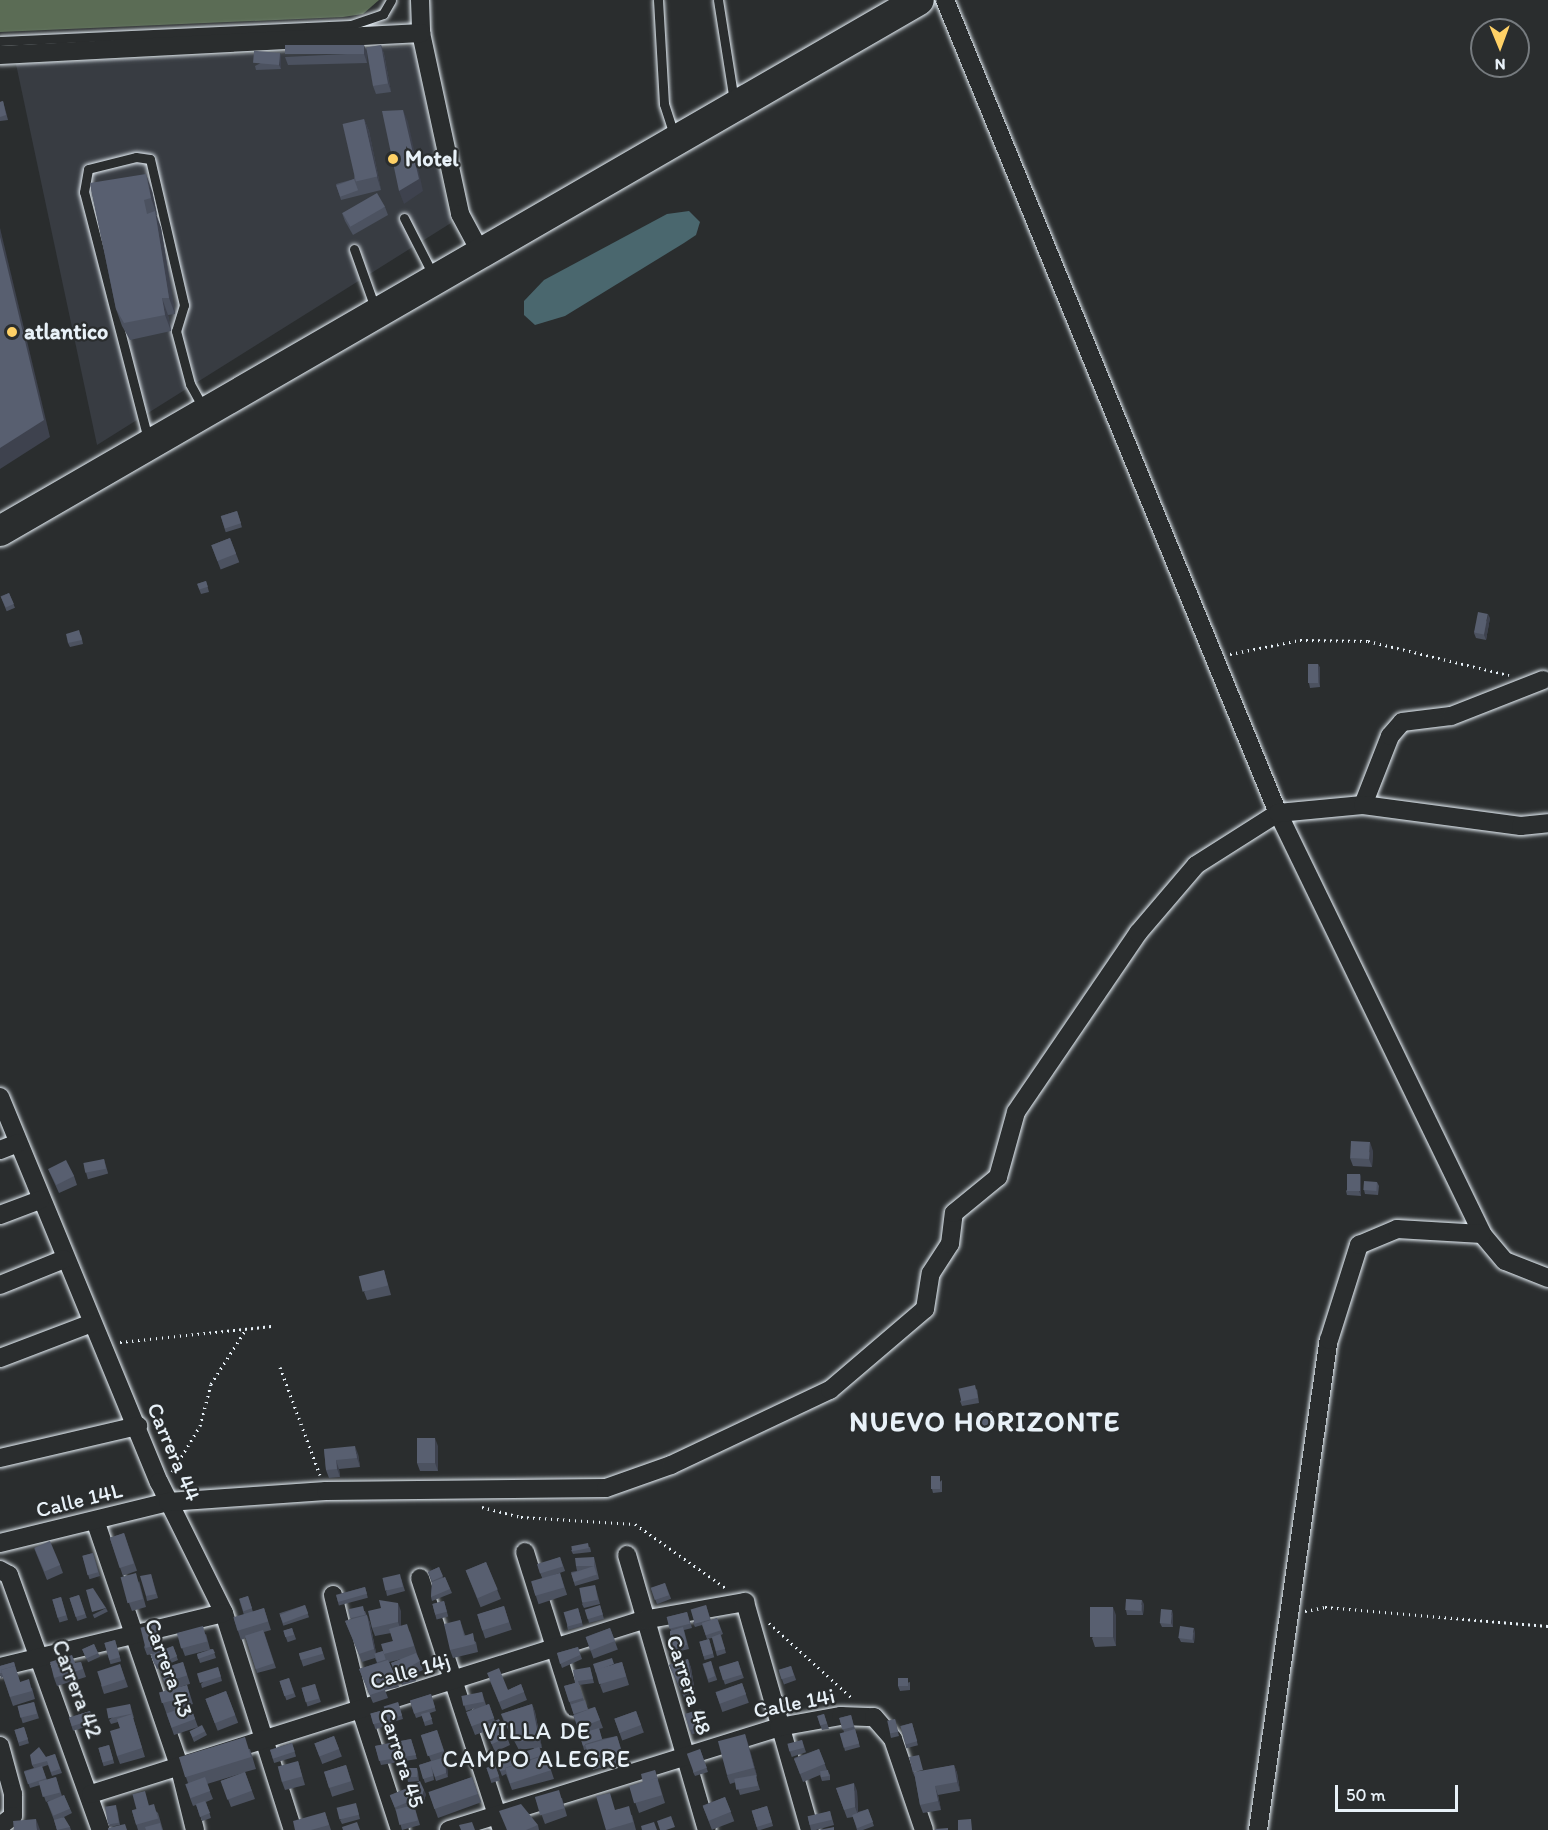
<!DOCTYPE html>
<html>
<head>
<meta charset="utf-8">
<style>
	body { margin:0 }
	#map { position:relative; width:1548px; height:1830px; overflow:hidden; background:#2a2d2e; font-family:Itim,sans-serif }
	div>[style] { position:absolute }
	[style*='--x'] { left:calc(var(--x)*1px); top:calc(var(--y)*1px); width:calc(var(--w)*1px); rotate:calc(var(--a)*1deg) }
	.built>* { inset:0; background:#383c42 }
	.green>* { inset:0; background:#5b6c55 }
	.water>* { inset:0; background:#4a676e }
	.path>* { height:3px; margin-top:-1.5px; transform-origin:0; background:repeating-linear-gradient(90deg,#e8f1f8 0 1.5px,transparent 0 6px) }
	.roads { filter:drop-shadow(0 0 2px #e8f1f8) drop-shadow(0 0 2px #e8f1f8) }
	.service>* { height:9px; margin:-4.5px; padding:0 4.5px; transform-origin:4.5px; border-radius:4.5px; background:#2a2d2e }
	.minor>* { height:18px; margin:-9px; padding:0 9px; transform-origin:9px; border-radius:9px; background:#2a2d2e }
	.trunk>* { height:30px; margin:-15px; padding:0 15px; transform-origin:15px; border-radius:15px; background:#2a2d2e }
	.wall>* { inset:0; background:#4c5260; transform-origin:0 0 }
	.shaded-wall>* { inset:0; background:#3e424e }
	.building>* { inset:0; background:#585f70; transform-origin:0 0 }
	.dots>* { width:16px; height:16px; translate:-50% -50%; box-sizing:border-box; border:3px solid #2a2d2e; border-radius:50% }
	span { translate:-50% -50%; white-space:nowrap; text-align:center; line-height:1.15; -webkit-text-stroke:4.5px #2a2d2e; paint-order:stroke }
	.poi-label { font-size:22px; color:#e8f1f8; font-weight:700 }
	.left { translate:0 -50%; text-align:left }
	.street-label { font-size:22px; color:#e8f1f8 }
	.neighbourhood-label { font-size:24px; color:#e8f1f8; letter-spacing:1.5px }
	.district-label { font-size:28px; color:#e8f1f8; font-weight:700; letter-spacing:1.5px }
	.north { position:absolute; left:1470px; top:18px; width:60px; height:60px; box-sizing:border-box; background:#2a2d2e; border:2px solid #767b7f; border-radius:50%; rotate:179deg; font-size:16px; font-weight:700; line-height:24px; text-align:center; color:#e8f1f8 }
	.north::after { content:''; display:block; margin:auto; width:21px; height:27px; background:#ffd166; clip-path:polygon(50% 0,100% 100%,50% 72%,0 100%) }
	.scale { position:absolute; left:1335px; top:1785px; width:123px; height:27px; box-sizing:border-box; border:3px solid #e8f1f8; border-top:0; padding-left:8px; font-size:18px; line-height:21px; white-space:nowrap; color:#e8f1f8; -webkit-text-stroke:4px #2a2d2e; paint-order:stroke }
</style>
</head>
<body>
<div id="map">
	<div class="built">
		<div style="clip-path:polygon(414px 46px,451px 223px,97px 445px,16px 64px)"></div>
	</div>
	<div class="green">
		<div style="clip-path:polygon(0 0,379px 0,363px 14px,343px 17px,0 32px)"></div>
	</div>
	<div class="water">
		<div style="clip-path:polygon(689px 211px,700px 222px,696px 235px,684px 243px,565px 316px,535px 325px,524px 315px,524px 301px,544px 280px,667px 214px)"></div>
	</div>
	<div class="path">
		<div style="--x:1230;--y:654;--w:71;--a:-11.3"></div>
		<div style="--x:1300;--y:640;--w:68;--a:0.8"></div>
		<div style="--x:1368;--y:641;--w:145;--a:13.6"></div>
		<div style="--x:120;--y:1342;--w:152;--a:-6"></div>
		<div style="--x:280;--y:1367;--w:115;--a:69.7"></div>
		<div style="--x:172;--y:1472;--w:54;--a:-58.7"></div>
		<div style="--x:200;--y:1426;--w:43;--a:-75.3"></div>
		<div style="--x:211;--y:1384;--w:65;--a:-57.5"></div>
		<div style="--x:482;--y:1507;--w:40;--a:14.4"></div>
		<div style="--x:521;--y:1517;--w:114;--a:3.5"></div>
		<div style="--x:635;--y:1524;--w:113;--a:35.2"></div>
		<div style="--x:1305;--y:1611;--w:20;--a:-11"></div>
		<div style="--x:1325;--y:1607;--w:224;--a:4.9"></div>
		<div style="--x:769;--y:1623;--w:113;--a:42.1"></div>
	</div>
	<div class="roads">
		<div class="service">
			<div style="--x:658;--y:0;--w:104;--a:86.7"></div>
			<div style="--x:664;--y:104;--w:33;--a:72"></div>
			<div style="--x:718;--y:0;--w:102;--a:81"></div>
			<div style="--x:0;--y:41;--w:351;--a:-2.6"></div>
			<div style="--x:351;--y:25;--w:34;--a:-19"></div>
			<div style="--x:383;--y:14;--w:16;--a:-60"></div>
			<div style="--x:404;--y:218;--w:64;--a:63"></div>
			<div style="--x:354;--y:249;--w:63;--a:70.4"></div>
			<div style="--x:148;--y:439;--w:255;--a:-104.5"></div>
			<div style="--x:84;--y:192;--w:23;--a:-80"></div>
			<div style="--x:88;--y:169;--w:49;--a:-14"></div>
			<div style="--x:136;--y:157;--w:14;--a:8"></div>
			<div style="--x:150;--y:159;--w:150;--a:76.9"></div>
			<div style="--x:184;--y:305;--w:27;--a:107"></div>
			<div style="--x:176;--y:331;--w:55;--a:75.2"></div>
			<div style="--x:190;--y:384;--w:26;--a:61"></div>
		</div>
		<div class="minor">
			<div style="--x:420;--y:0;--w:33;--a:88"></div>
			<div style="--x:421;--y:33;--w:185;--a:77.8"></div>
			<div style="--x:460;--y:214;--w:44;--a:61.7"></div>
			<div style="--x:945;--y:0;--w:879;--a:67.73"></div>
			<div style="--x:1278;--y:813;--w:468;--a:64.1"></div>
			<div style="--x:1482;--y:1234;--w:35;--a:50"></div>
			<div style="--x:1505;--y:1261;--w:46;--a:21.6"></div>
			<div style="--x:0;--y:55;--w:422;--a:-3"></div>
			<div style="--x:1363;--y:805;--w:74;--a:-68.6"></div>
			<div style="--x:1390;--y:736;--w:18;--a:-49"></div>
			<div style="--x:1402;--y:722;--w:49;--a:-7"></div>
			<div style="--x:1451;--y:716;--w:99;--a:-21.4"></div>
			<div style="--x:0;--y:1097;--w:417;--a:67.6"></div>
			<div style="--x:159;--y:1482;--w:146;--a:63.6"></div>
			<div style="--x:224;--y:1613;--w:228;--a:72.4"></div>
			<div style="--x:0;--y:1150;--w:19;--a:-21"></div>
			<div style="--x:0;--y:1215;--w:43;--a:-20.6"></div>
			<div style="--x:0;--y:1285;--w:69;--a:-22.1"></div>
			<div style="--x:0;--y:1358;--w:98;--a:-20.8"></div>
			<div style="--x:0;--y:1458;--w:142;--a:-13.1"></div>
			<div style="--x:96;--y:1523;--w:260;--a:71.1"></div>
			<div style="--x:180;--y:1769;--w:63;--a:76.2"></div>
			<div style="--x:0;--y:1543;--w:173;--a:-13.7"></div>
			<div style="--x:168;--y:1502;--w:158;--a:-4"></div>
			<div style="--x:326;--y:1491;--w:280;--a:-0.6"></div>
			<div style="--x:606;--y:1488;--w:69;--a:-19.5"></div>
			<div style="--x:671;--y:1465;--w:176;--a:-25.3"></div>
			<div style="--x:830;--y:1390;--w:125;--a:-40.5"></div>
			<div style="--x:925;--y:1309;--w:36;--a:-81"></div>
			<div style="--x:931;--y:1273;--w:35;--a:-57"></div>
			<div style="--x:950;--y:1244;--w:31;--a:-83"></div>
			<div style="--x:954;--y:1213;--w:57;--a:-39.3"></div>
			<div style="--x:998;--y:1177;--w:67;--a:-74.5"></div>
			<div style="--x:1016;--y:1112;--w:217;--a:-55.7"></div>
			<div style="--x:1138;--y:933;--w:89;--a:-49.5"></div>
			<div style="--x:1196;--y:865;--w:97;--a:-32.4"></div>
			<div style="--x:1278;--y:813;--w:85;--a:-5.4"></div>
			<div style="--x:1363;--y:805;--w:159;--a:7.6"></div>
			<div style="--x:1521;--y:826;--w:27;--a:-6"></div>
			<div style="--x:525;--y:1552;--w:163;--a:72.5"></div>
			<div style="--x:627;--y:1555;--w:286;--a:73.8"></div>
			<div style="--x:0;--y:1570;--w:10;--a:29"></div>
			<div style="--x:9;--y:1575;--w:271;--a:70.2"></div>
			<div style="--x:420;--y:1578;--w:265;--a:72"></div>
			<div style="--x:333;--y:1595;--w:118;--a:76.3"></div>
			<div style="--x:361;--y:1710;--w:126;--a:72"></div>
			<div style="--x:0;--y:1667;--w:230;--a:-13.6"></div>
			<div style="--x:0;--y:1746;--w:50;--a:74.8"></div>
			<div style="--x:13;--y:1794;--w:22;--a:90"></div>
			<div style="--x:13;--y:1816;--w:16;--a:142"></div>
			<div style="--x:91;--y:1794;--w:579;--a:-17.5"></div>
			<div style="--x:643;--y:1620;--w:104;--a:-10"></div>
			<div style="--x:745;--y:1602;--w:237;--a:74.1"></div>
			<div style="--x:449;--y:1830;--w:346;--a:-17.3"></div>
			<div style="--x:779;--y:1727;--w:63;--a:-10.1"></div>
			<div style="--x:841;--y:1716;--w:33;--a:2"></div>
			<div style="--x:874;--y:1717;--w:29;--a:49"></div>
			<div style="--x:893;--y:1739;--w:96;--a:71.2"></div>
			<div style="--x:1258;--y:1830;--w:495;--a:-81.8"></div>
			<div style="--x:1329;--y:1340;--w:100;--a:-72.5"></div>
			<div style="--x:1359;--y:1245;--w:41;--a:-22.8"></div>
			<div style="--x:1397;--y:1229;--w:85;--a:3.4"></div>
		</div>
		<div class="trunk">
			<div style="--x:0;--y:531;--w:1061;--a:-30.02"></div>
		</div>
	</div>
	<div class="wall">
		<div style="clip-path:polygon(381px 45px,384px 54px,391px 92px,376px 94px,373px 86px)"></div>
		<div style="clip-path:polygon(280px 53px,281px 57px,281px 69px,256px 70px,255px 66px)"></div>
		<div style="clip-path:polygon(367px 53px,367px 63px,288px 65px,285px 57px)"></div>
		<div style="clip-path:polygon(3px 101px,8px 120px,0 121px,0 102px)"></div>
		<div style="clip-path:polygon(364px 119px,369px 131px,381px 190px,341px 200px,336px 184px,354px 179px)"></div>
		<div style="clip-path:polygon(90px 183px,152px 191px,157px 215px,156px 215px,161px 228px,175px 314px,168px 315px,171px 331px,130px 340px,122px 326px,116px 309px)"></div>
		<div style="clip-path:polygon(385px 207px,388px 215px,353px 235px,345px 221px,342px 213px)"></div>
		<div style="left:237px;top:511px;width:17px;height:17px;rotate:73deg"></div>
		<div style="left:230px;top:538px;width:26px;height:20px;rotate:69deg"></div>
		<div style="clip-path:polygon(206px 581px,209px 592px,201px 594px,197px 584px)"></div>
		<div style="left:9px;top:593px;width:16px;height:9px;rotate:68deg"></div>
		<div style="clip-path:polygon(1490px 618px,1486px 640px,1476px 638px,1474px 633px)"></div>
		<div style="clip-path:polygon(81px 635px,83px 644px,70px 647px,68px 643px)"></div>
		<div style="clip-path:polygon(1318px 664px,1320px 668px,1320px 687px,1310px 688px,1309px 683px)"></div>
		<div style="clip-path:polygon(1373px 1151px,1372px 1167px,1353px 1166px,1350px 1158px)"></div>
		<div style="left:104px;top:1159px;width:15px;height:21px;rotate:74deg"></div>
		<div style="clip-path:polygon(48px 1169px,74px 1176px,77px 1185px,59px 1193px)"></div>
		<div style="clip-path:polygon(1360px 1174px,1361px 1178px,1361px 1196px,1347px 1195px,1346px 1191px)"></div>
		<div style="clip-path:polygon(1377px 1182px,1379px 1186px,1378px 1195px,1365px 1194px,1364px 1190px)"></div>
		<div style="clip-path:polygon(384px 1270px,391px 1295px,367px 1300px,364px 1292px)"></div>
		<div style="clip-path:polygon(977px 1389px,979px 1403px,962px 1406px,960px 1401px)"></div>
		<div style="clip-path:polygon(992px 1411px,995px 1428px,983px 1429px,982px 1425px)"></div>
		<div style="clip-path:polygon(438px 1446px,438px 1471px,420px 1471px,417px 1463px)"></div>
		<div style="clip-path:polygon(324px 1449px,358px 1454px,360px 1467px,339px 1469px,340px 1477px,329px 1478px,326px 1470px)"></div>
		<div style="clip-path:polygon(942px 1480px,942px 1492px,933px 1493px,932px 1489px)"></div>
		<div style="left:124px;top:1533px;width:40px;height:15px;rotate:71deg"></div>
		<div style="clip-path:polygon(590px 1547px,591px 1552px,573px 1554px,571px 1550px)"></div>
		<div style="clip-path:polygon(34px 1548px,60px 1565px,63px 1573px,47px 1580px)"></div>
		<div style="left:93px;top:1553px;width:24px;height:11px;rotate:73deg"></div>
		<div style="left:560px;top:1557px;width:15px;height:24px;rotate:70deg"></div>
		<div style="clip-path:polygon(594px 1557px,599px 1579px,575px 1586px,571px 1572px,577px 1571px,576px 1566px)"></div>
		<div style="left:486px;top:1562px;width:40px;height:22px;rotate:68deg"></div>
		<div style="clip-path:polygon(439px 1567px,443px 1578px,445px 1577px,452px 1593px,432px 1601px,431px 1597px,432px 1584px,428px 1572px)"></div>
		<div style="left:560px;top:1573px;width:23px;height:30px;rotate:72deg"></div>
		<div style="clip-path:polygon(151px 1574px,158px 1598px,147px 1601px,146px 1596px)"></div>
		<div style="clip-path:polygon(401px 1578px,405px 1591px,387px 1596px,386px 1591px)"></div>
		<div style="clip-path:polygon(139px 1581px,146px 1607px,132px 1611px,129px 1603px)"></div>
		<div style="left:665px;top:1583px;width:17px;height:15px;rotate:69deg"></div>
		<div style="clip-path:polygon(595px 1585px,600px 1604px,584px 1608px,582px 1604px)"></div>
		<div style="left:365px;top:1587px;width:11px;height:30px;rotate:75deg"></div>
		<div style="left:79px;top:1595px;width:24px;height:10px;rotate:71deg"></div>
		<div style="clip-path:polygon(248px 1596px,253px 1612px,264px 1608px,271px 1630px,264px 1632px,276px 1668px,257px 1673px,246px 1638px,241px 1640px,234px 1619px,244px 1615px,239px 1599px)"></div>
		<div style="left:61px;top:1597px;width:24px;height:9px;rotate:73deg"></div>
		<div style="left:444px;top:1601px;width:16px;height:12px;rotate:75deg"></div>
		<div style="clip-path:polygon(1144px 1604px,1143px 1615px,1127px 1615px,1126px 1610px)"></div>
		<div style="left:305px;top:1605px;width:13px;height:27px;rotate:72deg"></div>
		<div style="clip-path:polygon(600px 1605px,604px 1619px,589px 1623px,588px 1619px)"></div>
		<div style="clip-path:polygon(706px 1605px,711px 1621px,717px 1618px,723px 1634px,721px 1635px,726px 1653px,717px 1656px,712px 1638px,707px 1639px,702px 1625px,695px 1627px,693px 1623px)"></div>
		<div style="left:504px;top:1606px;width:25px;height:28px;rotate:72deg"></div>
		<div style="left:106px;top:1608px;width:4px;height:15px;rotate:63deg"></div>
		<div style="clip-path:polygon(578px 1608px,583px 1626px,568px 1630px,567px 1626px)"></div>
		<div style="clip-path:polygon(349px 1610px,365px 1611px,370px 1623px,376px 1653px,383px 1651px,393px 1641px,391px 1633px,375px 1636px,372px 1628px,401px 1611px,401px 1626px,410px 1632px,417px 1654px,423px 1670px,414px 1674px,416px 1681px,402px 1685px,394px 1671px,391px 1663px,402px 1659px,389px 1662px,399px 1687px,385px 1690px,388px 1698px,373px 1703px,359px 1669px,377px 1663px,375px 1658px,362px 1662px,345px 1621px,351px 1619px)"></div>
		<div style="clip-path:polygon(687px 1612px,692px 1628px,684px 1630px,689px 1649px,671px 1653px,670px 1649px,671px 1631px,667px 1617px)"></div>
		<div style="clip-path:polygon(1173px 1614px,1173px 1627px,1162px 1627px,1160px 1623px)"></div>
		<div style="clip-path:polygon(1116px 1615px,1116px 1646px,1095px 1647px,1092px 1638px)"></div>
		<div style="clip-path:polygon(460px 1620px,465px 1635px,476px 1642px,478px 1652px,453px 1658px,450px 1650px)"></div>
		<div style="clip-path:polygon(155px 1624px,158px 1632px,162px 1650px,173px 1646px,178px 1660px,157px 1669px,151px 1655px,154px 1654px,147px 1655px,144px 1647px)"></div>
		<div style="left:292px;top:1628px;width:12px;height:9px;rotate:70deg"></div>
		<div style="left:610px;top:1628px;width:23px;height:26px;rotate:70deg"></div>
		<div style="clip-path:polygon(1195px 1632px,1194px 1643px,1181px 1642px,1179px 1638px)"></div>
		<div style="clip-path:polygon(206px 1634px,210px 1649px,213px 1649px,216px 1658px,200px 1663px,197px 1654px,209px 1650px,185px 1656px,182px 1648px)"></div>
		<div style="left:709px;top:1639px;width:19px;height:10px;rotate:74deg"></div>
		<div style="left:115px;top:1640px;width:22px;height:11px;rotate:74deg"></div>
		<div style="left:94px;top:1644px;width:14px;height:13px;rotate:65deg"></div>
		<div style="left:321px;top:1647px;width:13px;height:23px;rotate:72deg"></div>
		<div style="clip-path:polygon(578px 1647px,582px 1659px,562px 1668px,557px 1653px)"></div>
		<div style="clip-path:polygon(688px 1659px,691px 1668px,696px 1699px,686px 1702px,669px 1665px)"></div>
		<div style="left:711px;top:1661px;width:20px;height:9px;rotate:72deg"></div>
		<div style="left:738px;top:1661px;width:18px;height:20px;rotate:71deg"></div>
		<div style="clip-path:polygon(14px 1662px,20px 1682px,32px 1688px,35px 1699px,13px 1706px,3px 1677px,1px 1678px,0 1675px,0 1666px)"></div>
		<div style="clip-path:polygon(81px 1662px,86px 1677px,57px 1686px,54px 1678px,75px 1663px)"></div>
		<div style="left:183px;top:1662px;width:23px;height:24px;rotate:72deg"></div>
		<div style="clip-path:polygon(622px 1662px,629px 1685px,603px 1693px,600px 1685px,614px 1664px)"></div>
		<div style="clip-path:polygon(120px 1664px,128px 1687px,104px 1694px,101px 1685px)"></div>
		<div style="left:791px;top:1666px;width:15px;height:13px;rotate:70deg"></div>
		<div style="clip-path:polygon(218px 1667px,222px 1681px,202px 1688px,201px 1684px)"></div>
		<div style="clip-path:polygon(590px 1667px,594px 1683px,579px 1685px,584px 1700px,588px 1709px,595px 1707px,603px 1728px,599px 1729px,602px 1739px,617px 1736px,625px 1761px,593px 1770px,587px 1749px,584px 1750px,580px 1734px,573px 1715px,574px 1715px,564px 1686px,575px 1683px)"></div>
		<div style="left:289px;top:1678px;width:20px;height:10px;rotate:70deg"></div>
		<div style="clip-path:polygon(490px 1681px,508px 1690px,521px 1684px,527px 1700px,502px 1710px)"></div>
		<div style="clip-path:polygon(910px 1682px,910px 1690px,900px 1691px,898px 1686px)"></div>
		<div style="left:742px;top:1683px;width:21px;height:28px;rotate:71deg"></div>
		<div style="left:315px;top:1684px;width:19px;height:14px;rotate:72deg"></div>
		<div style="clip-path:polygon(187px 1685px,193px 1704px,185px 1707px,190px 1705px,198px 1727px,174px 1735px,160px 1695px)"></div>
		<div style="left:226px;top:1691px;width:34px;height:22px;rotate:69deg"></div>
		<div style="clip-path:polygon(482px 1692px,486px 1705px,489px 1704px,495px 1721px,507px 1737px,510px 1745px,495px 1752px,486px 1731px,475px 1735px,466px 1712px,476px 1708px,466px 1711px,462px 1698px)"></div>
		<div style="clip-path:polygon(431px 1694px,436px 1711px,430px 1713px,433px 1724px,425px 1726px,422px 1716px,416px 1718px,410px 1701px)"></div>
		<div style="left:34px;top:1702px;width:17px;height:17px;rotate:73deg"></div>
		<div style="clip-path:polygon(398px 1702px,403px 1719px,389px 1723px,387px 1719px)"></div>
		<div style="clip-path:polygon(130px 1704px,134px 1718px,133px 1718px,145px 1757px,120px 1764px,117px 1756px,120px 1728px,118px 1722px,111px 1724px,109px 1720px)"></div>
		<div style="clip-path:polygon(532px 1704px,535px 1712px,542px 1748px,540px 1748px,542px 1756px,546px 1755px,554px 1779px,512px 1790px,506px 1774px,502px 1776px,496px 1760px,514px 1758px,515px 1765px,527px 1761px,534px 1748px,519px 1750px,504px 1722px,501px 1714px)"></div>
		<div style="left:701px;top:1709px;width:21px;height:17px;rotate:71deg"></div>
		<div style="left:90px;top:1711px;width:14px;height:22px;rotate:73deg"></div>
		<div style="left:380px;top:1711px;width:16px;height:10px;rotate:72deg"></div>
		<div style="left:636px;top:1711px;width:23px;height:23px;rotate:70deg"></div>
		<div style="clip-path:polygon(824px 1714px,829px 1729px,822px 1730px,817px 1716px)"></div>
		<div style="clip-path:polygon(851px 1715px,860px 1747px,845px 1751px,844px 1747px,844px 1732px,839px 1718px)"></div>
		<div style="clip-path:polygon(895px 1719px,899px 1736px,891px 1738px,890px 1734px)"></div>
		<div style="left:912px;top:1723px;width:23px;height:12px;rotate:75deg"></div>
		<div style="left:24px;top:1727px;width:17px;height:10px;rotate:73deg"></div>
		<div style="clip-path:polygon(437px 1730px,447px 1759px,446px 1759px,448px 1777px,436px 1781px,433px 1772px,434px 1780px,425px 1783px,419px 1765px,431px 1761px,421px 1735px)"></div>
		<div style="clip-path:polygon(205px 1731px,207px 1735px,194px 1742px,190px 1732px)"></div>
		<div style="clip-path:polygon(745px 1734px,757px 1776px,756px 1777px,760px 1790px,740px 1795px,736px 1782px,730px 1784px,727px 1776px)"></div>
		<div style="left:334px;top:1736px;width:22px;height:21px;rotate:69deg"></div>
		<div style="clip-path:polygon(411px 1739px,417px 1759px,381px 1765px,375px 1746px)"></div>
		<div style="left:802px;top:1740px;width:13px;height:15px;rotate:72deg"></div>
		<div style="left:292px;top:1743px;width:14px;height:23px;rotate:73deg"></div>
		<div style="left:109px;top:1745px;width:19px;height:11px;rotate:74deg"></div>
		<div style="clip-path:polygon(250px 1749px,256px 1769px,245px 1772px,255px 1799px,231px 1807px,221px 1781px,243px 1773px,207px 1784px,213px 1799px,206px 1802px,211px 1818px,202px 1821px,196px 1805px,193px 1806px,190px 1798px,188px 1783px,179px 1757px)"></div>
		<div style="clip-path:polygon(700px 1749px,708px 1772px,695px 1776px,693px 1772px)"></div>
		<div style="clip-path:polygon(819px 1749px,827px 1770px,830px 1775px,830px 1780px,822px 1781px,820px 1775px,803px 1782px,794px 1758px)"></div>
		<div style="clip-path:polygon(55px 1754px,62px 1773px,52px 1776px,48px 1765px,42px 1767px,47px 1780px,56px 1777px,62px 1796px,64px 1795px,72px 1813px,62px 1818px,70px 1827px,71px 1830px,57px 1830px,54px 1820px,47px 1802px,50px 1800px,46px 1802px,40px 1785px,30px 1788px,24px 1771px,34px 1768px,32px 1765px,46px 1757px)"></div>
		<div style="clip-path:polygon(298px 1761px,305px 1785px,285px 1790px,282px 1782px)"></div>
		<div style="left:346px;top:1765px;width:26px;height:23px;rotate:72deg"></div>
		<div style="left:495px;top:1765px;width:16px;height:9px;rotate:72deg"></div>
		<div style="clip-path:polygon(954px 1765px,957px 1773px,960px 1791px,938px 1795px,941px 1810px,923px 1813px,920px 1805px,915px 1777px,913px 1773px)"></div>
		<div style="clip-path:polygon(417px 1768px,418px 1772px,419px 1781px,408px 1782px,407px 1777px)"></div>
		<div style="clip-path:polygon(655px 1770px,665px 1803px,639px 1813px,630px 1788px,643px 1783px)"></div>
		<div style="left:472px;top:1777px;width:27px;height:46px;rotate:70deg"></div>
		<div style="clip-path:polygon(410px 1787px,416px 1803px,402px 1809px,414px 1805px,420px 1825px,402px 1830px,397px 1811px,396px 1811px,390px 1795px)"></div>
		<div style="clip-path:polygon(836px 1788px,857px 1791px,858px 1812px,868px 1809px,874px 1826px,863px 1830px,857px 1830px,853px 1817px,847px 1818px)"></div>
		<div style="clip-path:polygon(426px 1794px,423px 1804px,416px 1803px,415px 1799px)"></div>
		<div style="clip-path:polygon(535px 1797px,562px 1798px,567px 1816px,545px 1824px)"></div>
		<div style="left:725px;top:1797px;width:26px;height:24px;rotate:69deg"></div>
		<div style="clip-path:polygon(150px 1806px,158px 1813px,163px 1830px,138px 1830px,132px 1811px)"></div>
		<div style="left:767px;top:1806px;width:21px;height:16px;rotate:73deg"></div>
		<div style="clip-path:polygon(357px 1807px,360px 1819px,342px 1824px,340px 1820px)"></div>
		<div style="clip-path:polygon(117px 1809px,120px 1825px,109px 1827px,109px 1825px)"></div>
		<div style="clip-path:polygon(615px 1810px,632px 1815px,636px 1830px,606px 1830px)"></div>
		<div style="clip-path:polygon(830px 1811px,834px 1825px,816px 1830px,811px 1830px,808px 1818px)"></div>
		<div style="clip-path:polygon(325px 1812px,331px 1830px,295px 1830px)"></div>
		<div style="clip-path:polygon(538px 1825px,539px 1830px,506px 1830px)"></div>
	</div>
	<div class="shaded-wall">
		<div style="clip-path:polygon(364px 45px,367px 53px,367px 63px,364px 54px)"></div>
		<div style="clip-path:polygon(381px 45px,384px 54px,391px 92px,388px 83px)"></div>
		<div style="clip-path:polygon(280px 53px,281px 57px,281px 69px,279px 65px)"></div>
		<div style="clip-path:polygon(403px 110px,408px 122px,423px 191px,404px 204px,399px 191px)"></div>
		<div style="clip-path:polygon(364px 119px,369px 131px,381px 190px,377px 177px)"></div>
		<div style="clip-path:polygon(146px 174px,152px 191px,157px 215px,151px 198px)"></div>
		<div style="clip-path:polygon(155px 211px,161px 228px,175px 314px,169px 298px)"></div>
		<div style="clip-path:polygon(0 228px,50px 437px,0 469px)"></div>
		<div style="clip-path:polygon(162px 298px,168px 315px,171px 331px,165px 315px)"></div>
		<div style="clip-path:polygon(1488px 614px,1490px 618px,1486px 640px,1484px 635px)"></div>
		<div style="clip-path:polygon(1318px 664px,1320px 668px,1320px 687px,1319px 683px)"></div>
		<div style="clip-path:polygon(1370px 1142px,1373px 1151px,1372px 1167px,1369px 1159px)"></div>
		<div style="clip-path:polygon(1360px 1174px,1361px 1178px,1361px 1196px,1359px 1191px)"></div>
		<div style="clip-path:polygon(435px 1438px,438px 1446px,438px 1471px,435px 1463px)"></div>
		<div style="clip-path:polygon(355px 1446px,358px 1454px,360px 1467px,357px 1458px)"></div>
		<div style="clip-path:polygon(336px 1460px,339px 1469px,340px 1477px,337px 1469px)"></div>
		<div style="clip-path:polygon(1142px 1600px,1144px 1604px,1143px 1615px,1142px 1611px)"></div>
		<div style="clip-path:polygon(398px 1603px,401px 1611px,401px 1630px,398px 1622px)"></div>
		<div style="clip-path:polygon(1113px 1607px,1116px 1615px,1116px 1646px,1113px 1637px)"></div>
		<div style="clip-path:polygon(1172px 1610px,1173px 1614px,1173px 1627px,1171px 1623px)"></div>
		<div style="clip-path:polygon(367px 1615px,370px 1623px,377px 1657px,374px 1649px)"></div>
		<div style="clip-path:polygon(155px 1624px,158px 1632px,163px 1652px,160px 1644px)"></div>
		<div style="clip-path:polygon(1194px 1628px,1195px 1632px,1194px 1643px,1193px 1639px)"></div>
		<div style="clip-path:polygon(688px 1659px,691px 1668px,696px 1699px,693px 1691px)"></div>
		<div style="clip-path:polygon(532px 1704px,535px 1712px,542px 1748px,539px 1739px)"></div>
		<div style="clip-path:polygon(745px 1734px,748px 1743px,757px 1776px,754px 1768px)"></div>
		<div style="clip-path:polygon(445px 1757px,447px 1761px,448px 1777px,446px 1773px)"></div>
		<div style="clip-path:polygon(954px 1765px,957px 1773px,960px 1791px,957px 1782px)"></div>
		<div style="clip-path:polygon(854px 1783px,857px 1791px,858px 1815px,855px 1807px)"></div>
		<div style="clip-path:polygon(935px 1786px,938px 1795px,941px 1810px,938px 1801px)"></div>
		<div style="clip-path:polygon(424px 1790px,426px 1794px,423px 1804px,421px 1800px)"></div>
		<div style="clip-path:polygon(36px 1819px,39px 1827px,40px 1830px,37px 1830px)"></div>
	</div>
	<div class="building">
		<div style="left:364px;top:45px;width:9px;height:79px;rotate:90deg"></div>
		<div style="left:381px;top:45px;width:39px;height:15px;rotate:80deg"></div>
		<div style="left:280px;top:53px;width:12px;height:26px;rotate:95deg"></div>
		<div style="clip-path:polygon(3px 101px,6px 115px,0 117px,0 102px)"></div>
		<div style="clip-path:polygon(403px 110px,419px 179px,399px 191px,382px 111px)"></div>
		<div style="left:364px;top:119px;width:59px;height:22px;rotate:77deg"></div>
		<div style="clip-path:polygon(146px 174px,151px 198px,144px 200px,147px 214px,155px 211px,169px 298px,162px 298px,165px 315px,124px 323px,116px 309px,90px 183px)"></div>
		<div style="left:354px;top:179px;width:12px;height:19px;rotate:70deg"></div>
		<div style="left:377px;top:193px;width:16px;height:40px;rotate:60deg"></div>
		<div style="clip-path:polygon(0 237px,44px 420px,0 448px)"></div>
		<div style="left:237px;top:511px;width:13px;height:17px;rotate:72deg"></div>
		<div style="left:230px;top:538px;width:17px;height:20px;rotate:69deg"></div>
		<div style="left:206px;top:581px;width:6px;height:9px;rotate:72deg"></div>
		<div style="left:9px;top:593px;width:12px;height:9px;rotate:66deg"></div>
		<div style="left:1478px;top:612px;width:10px;height:21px;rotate:11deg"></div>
		<div style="clip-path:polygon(79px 630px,82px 640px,68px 643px,66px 634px)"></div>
		<div style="left:1308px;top:664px;width:10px;height:19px"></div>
		<div style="left:1351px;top:1141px;width:19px;height:17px;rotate:3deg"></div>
		<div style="left:104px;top:1159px;width:10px;height:21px;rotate:79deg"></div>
		<div style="left:66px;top:1160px;width:18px;height:20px;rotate:63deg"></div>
		<div style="left:1347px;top:1174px;width:13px;height:17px"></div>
		<div style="left:1364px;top:1181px;width:13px;height:9px;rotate:4deg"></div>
		<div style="left:384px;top:1270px;width:16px;height:26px;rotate:76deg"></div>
		<div style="left:975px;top:1385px;width:13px;height:17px;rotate:77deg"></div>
		<div style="left:992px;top:1411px;width:13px;height:12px;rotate:81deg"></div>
		<div style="left:417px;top:1438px;width:18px;height:25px"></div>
		<div style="clip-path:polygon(355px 1446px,357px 1458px,336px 1460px,337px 1469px,326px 1470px,324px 1449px)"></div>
		<div style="left:931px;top:1476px;width:9px;height:13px"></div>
		<div style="left:124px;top:1533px;width:32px;height:15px;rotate:72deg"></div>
		<div style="left:50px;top:1541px;width:26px;height:17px;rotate:67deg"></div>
		<div style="left:588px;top:1543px;width:5px;height:17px;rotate:79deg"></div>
		<div style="left:93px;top:1553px;width:20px;height:11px;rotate:75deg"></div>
		<div style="left:560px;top:1557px;width:10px;height:24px;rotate:73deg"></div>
		<div style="clip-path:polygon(594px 1557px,594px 1566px,576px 1566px,575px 1558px)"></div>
		<div style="left:486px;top:1562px;width:30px;height:22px;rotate:67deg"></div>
		<div style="left:594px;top:1566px;width:9px;height:24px;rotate:72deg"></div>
		<div style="left:439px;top:1567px;width:10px;height:12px;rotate:66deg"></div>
		<div style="left:136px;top:1573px;width:27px;height:16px;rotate:75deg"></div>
		<div style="left:560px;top:1573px;width:15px;height:30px;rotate:74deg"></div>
		<div style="clip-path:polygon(151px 1574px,156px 1594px,146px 1596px,140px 1576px)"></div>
		<div style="left:400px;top:1574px;width:13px;height:18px;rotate:77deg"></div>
		<div style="clip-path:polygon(445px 1577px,450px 1589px,431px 1597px,432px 1582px)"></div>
		<div style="left:665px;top:1583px;width:13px;height:15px;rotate:72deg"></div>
		<div style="left:595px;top:1585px;width:15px;height:16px;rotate:79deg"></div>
		<div style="left:365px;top:1587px;width:7px;height:30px;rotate:74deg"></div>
		<div style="clip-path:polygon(93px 1588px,106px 1608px,92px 1612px,86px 1590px)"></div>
		<div style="left:79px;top:1595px;width:20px;height:10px;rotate:72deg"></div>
		<div style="left:248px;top:1596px;width:13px;height:9px;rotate:72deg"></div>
		<div style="left:61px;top:1597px;width:19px;height:9px;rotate:74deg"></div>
		<div style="left:1126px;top:1599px;width:16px;height:11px;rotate:4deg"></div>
		<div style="clip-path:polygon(379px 1600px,398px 1603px,398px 1622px,372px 1628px,368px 1611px,381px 1608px)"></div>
		<div style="left:444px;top:1601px;width:11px;height:12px;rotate:75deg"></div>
		<div style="left:305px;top:1605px;width:9px;height:27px;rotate:69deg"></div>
		<div style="left:600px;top:1605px;width:10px;height:16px;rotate:73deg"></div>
		<div style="left:706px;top:1605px;width:15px;height:16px;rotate:74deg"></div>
		<div style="left:363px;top:1606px;width:9px;height:15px;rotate:77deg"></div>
		<div style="left:504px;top:1606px;width:17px;height:28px;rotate:73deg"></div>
		<div style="left:1113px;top:1607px;width:30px;height:23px;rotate:90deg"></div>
		<div style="left:264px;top:1608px;width:14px;height:32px;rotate:73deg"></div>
		<div style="left:578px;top:1608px;width:15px;height:15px;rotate:74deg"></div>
		<div style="left:1161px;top:1609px;width:11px;height:14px;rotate:5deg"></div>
		<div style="left:687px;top:1612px;width:12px;height:21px;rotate:76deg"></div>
		<div style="clip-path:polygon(367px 1615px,374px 1649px,359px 1654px,345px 1621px)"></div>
		<div style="left:717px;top:1618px;width:13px;height:16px;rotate:72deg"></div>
		<div style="clip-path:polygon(460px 1620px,464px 1636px,473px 1633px,475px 1644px,450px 1650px,444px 1624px)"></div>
		<div style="left:155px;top:1624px;width:21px;height:15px;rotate:76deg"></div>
		<div style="clip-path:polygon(407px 1624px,414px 1646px,384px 1654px,381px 1644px,393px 1641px,389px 1629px)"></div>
		<div style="left:203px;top:1626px;width:16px;height:27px;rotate:75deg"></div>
		<div style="left:1180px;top:1626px;width:14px;height:12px;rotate:8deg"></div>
		<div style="clip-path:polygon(683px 1627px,687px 1645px,670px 1649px,670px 1631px)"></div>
		<div style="left:292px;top:1628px;width:7px;height:9px;rotate:74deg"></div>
		<div style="left:610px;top:1628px;width:14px;height:26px;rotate:69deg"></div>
		<div style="left:263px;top:1630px;width:35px;height:19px;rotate:72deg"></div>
		<div style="clip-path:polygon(720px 1634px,725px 1649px,716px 1651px,712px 1637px)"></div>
		<div style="left:709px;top:1639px;width:15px;height:10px;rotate:74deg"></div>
		<div style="left:115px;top:1640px;width:18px;height:11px;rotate:74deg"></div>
		<div style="left:94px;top:1644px;width:10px;height:13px;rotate:66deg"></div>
		<div style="left:173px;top:1646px;width:11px;height:24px;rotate:68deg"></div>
		<div style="left:321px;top:1647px;width:7px;height:23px;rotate:74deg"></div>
		<div style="clip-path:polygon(578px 1647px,580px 1655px,560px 1664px,557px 1653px)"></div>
		<div style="clip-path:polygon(213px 1649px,215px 1653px,198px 1659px,197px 1654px)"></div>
		<div style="left:383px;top:1651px;width:9px;height:9px;rotate:72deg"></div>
		<div style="clip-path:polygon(416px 1653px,420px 1661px,411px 1666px,413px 1672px,399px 1677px,391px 1663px)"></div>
		<div style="clip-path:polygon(72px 1655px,75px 1663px,81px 1662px,83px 1669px,54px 1678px,50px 1662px)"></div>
		<div style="clip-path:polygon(612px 1658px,614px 1664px,596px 1671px,596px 1673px,593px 1664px)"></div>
		<div style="clip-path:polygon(688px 1659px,693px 1691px,683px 1694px,669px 1665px)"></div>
		<div style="clip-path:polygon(388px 1660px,396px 1678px,381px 1682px,385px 1690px,370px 1695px,359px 1669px)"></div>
		<div style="clip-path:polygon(711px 1661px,715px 1676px,708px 1679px,703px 1664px)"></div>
		<div style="left:738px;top:1661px;width:14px;height:20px;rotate:73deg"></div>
		<div style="clip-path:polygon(14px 1662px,16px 1670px,15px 1666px,1px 1670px,2px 1673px,0 1673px,0 1666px)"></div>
		<div style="left:183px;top:1662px;width:14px;height:24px;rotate:73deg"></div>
		<div style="left:622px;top:1662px;width:15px;height:28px;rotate:74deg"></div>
		<div style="left:120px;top:1664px;width:16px;height:24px;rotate:72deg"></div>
		<div style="clip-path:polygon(15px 1666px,20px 1682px,29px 1679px,32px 1691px,10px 1697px,1px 1670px)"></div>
		<div style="left:791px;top:1666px;width:10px;height:13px;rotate:73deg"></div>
		<div style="left:218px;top:1667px;width:10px;height:22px;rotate:73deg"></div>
		<div style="clip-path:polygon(590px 1667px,593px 1679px,578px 1681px,583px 1698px,569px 1702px,564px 1686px,575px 1683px,573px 1670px)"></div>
		<div style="clip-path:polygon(499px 1668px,508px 1690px,521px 1684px,524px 1692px,499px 1702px,487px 1673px)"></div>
		<div style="left:289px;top:1678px;width:16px;height:10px;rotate:72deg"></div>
		<div style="left:898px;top:1678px;width:10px;height:8px"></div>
		<div style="left:742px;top:1683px;width:12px;height:28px;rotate:70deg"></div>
		<div style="left:315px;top:1684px;width:15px;height:14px;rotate:74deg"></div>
		<div style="left:187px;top:1685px;width:11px;height:29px;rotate:75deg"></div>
		<div style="left:226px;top:1691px;width:26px;height:22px;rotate:69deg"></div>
		<div style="left:482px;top:1692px;width:10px;height:21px;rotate:79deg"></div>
		<div style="left:431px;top:1694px;width:14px;height:22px;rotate:73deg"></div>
		<div style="left:585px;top:1700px;width:10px;height:15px;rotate:73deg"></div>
		<div style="left:34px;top:1702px;width:12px;height:17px;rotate:76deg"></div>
		<div style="left:398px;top:1702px;width:14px;height:15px;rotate:73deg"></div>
		<div style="left:130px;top:1704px;width:10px;height:24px;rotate:79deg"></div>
		<div style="left:489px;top:1704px;width:15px;height:24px;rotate:70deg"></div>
		<div style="clip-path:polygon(532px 1704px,539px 1739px,516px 1742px,501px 1714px)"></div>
		<div style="left:190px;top:1705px;width:15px;height:25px;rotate:70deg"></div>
		<div style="left:595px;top:1707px;width:14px;height:23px;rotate:69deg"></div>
		<div style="left:701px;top:1709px;width:17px;height:17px;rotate:73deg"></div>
		<div style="left:90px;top:1711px;width:9px;height:22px;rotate:72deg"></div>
		<div style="left:380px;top:1711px;width:11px;height:10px;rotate:75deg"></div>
		<div style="left:636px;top:1711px;width:15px;height:23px;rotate:70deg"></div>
		<div style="clip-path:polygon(429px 1712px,432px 1719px,424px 1722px,421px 1714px)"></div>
		<div style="clip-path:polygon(132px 1714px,142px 1748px,117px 1756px,110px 1731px,120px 1728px,117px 1719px)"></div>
		<div style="left:824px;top:1714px;width:10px;height:7px;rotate:73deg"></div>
		<div style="left:851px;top:1715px;width:12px;height:12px;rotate:76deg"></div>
		<div style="left:499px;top:1719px;width:20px;height:17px;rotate:66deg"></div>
		<div style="left:895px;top:1719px;width:13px;height:8px;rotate:77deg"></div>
		<div style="left:912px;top:1723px;width:19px;height:12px;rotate:74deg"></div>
		<div style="left:202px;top:1725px;width:7px;height:14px;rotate:63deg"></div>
		<div style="left:24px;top:1727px;width:13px;height:10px;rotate:72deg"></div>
		<div style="clip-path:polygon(599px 1728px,602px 1739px,585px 1744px,585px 1745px,583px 1746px,579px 1734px)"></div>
		<div style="left:855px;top:1729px;width:15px;height:16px;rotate:74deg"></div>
		<div style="left:437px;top:1730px;width:22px;height:17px;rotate:72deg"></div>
		<div style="left:745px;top:1734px;width:35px;height:28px;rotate:75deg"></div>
		<div style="left:334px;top:1736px;width:14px;height:21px;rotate:69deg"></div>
		<div style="left:617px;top:1736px;width:18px;height:33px;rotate:74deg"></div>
		<div style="left:245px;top:1737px;width:21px;height:69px;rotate:73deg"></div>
		<div style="clip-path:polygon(411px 1739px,416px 1755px,379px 1761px,375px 1746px)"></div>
		<div style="left:802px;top:1740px;width:8px;height:15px;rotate:76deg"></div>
		<div style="left:292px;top:1743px;width:9px;height:23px;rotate:72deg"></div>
		<div style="left:109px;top:1745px;width:15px;height:11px;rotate:74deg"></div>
		<div style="clip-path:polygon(39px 1747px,46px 1757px,55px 1754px,60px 1769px,51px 1772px,47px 1761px,32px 1765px,30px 1755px)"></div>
		<div style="left:539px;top:1747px;width:9px;height:16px;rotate:72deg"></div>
		<div style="left:700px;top:1749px;width:20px;height:14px;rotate:70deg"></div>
		<div style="left:819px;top:1749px;width:16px;height:27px;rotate:68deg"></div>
		<div style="clip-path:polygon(513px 1754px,514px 1765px,505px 1768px,505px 1770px,500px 1771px,496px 1760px)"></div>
		<div style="left:546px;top:1755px;width:16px;height:43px;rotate:72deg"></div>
		<div style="clip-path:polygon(919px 1755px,923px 1770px,914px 1772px,913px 1773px,909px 1757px)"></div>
		<div style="clip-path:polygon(445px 1757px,446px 1773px,435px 1777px,431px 1766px,433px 1776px,423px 1779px,419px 1765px)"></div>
		<div style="left:298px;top:1761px;width:16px;height:21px;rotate:75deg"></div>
		<div style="left:346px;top:1765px;width:17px;height:23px;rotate:73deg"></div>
		<div style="left:495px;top:1765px;width:12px;height:9px;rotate:70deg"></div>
		<div style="clip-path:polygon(954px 1765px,957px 1782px,935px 1786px,938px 1801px,920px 1805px,914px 1772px)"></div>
		<div style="left:42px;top:1766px;width:13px;height:19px;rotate:72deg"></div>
		<div style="left:406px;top:1768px;width:11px;height:9px"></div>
		<div style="clip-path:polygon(655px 1770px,658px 1780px,657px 1781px,657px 1778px,643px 1783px,641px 1774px)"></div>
		<div style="left:828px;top:1770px;width:6px;height:8px;rotate:81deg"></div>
		<div style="left:245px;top:1772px;width:20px;height:26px;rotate:70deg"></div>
		<div style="left:756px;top:1775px;width:11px;height:22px;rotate:80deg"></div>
		<div style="left:56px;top:1777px;width:16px;height:18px;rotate:75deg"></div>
		<div style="left:205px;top:1777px;width:15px;height:21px;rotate:70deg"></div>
		<div style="left:472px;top:1777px;width:18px;height:46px;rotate:71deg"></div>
		<div style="left:657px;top:1778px;width:18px;height:29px;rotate:74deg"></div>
		<div style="clip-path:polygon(420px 1781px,424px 1790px,421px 1800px,415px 1799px,412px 1785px)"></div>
		<div style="clip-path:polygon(854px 1783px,855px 1807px,844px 1810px,836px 1788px)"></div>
		<div style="left:410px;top:1787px;width:13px;height:22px;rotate:67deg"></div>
		<div style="left:559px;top:1790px;width:19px;height:25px;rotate:74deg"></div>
		<div style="left:145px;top:1791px;width:16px;height:13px;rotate:75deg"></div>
		<div style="clip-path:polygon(610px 1793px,615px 1810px,629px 1806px,633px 1822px,606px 1830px,596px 1796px)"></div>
		<div style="left:64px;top:1795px;width:15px;height:18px;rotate:67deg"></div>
		<div style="left:725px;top:1797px;width:16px;height:24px;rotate:68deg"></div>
		<div style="clip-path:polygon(205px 1801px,210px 1813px,200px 1817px,196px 1804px)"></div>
		<div style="left:356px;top:1803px;width:12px;height:20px;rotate:76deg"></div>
		<div style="left:154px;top:1804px;width:15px;height:23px;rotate:74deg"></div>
		<div style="clip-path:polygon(521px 1804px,538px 1825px,526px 1830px,507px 1830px,499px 1811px)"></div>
		<div style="left:116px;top:1805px;width:18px;height:11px;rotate:81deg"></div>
		<div style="left:414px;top:1805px;width:16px;height:19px;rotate:76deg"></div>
		<div style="left:767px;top:1806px;width:17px;height:16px;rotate:73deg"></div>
		<div style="left:868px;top:1809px;width:14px;height:17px;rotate:69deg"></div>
		<div style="left:830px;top:1811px;width:9px;height:23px;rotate:77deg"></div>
		<div style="clip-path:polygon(325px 1812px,329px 1825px,311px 1830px,295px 1830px,293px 1821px)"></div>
		<div style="clip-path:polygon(671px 1816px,675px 1827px,666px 1830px,660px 1830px,657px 1821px)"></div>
		<div style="clip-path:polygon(64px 1817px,70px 1827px,57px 1830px,54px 1820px)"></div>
		<div style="clip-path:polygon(36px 1819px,37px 1830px,14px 1830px,13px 1821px)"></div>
		<div style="clip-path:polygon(971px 1819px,972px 1830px,958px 1830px,958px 1820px)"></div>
		<div style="clip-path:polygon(357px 1822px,360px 1830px,343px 1830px,342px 1827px)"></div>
		<div style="clip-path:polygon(472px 1822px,475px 1830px,461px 1830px,459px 1825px)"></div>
		<div style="clip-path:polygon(654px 1822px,657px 1830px,642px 1830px,641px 1826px)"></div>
		<div style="clip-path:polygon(160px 1823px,162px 1830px,146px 1830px,145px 1827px)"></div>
		<div style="clip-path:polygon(125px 1824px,127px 1830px,108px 1830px,108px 1828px)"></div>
		<div style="clip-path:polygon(834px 1827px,834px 1830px,819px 1830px)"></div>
		<div style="clip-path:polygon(948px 1828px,948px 1830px,935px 1830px,935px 1829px)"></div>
	</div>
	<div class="dots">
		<div style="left:393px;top:159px;background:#ffd166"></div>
		<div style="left:12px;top:332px;background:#ffd166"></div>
	</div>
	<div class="poi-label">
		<span class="left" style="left:405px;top:159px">Motel</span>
		<span class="left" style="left:24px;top:332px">atlantico</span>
	</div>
	<div class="street-label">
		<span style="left:174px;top:1452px;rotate:67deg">Carrera 44</span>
		<span style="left:79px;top:1500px;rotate:-14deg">Calle 14L</span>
		<span style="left:169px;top:1668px;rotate:70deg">Carrera 43</span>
		<span style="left:410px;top:1671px;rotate:-16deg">Calle 14j</span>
		<span style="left:689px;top:1685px;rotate:72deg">Carrera 48</span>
		<span style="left:77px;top:1689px;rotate:69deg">Carrera 42</span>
		<span style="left:794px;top:1703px;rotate:-11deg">Calle 14i</span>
		<span style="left:402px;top:1758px;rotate:72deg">Carrera 45</span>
	</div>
	<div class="neighbourhood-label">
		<span style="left:537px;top:1745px">VILLA DE<br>CAMPO ALEGRE</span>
	</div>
	<div class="district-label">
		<span style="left:985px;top:1421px">NUEVO HORIZONTE</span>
	</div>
	<div class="north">N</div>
	<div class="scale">50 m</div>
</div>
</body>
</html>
